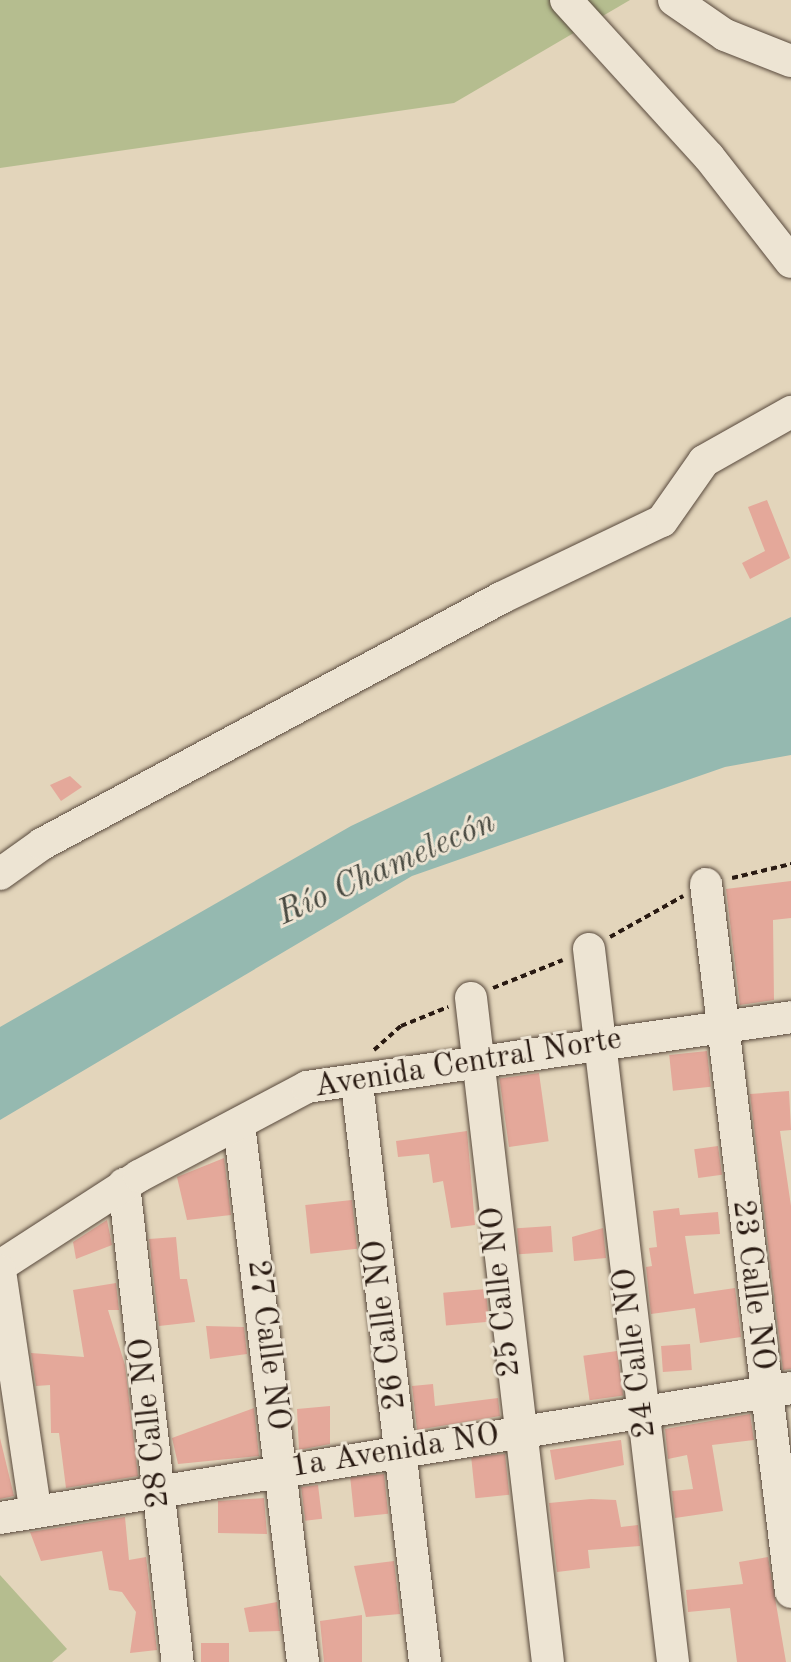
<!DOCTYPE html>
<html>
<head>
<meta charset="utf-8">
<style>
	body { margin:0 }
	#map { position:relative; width:791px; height:1662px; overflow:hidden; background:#e3d5bb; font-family:"Old Standard TT",serif }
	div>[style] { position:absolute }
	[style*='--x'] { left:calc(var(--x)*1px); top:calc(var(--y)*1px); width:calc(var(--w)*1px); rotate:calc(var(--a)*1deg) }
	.green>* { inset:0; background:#b5bd8f }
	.water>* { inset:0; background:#95b9b0 }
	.building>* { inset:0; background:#e4a89a; transform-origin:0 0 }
	.path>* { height:4px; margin-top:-2px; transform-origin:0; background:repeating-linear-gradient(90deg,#291a12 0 6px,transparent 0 10px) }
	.roads { filter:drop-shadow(0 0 2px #58493c) drop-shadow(0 0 2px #58493c) }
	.minor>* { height:32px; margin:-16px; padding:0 16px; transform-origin:16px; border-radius:16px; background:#ede4d3 }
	span { translate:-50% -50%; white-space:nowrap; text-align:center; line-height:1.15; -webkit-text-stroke:6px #ede4d3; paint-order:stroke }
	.street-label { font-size:32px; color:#291a12 }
	.water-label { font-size:34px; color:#494a41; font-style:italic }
</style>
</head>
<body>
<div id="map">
	<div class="green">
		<div style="clip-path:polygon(0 0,630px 0,454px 103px,0 168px)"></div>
		<div style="clip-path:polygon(0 1575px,67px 1649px,52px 1662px,0 1662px)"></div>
	</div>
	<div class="water">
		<div style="clip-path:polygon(791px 617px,791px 755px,725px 767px,412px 876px,0 1120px,0 1027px,351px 826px)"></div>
	</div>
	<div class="building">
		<div style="clip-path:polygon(767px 500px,790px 558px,750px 579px,742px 563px,765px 551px,748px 507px)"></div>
		<div style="clip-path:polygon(70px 776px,82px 787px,61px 801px,50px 785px)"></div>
		<div style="clip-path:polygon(791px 881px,791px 918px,773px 920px,774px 1000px,740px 1005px,726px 889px)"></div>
		<div style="left:707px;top:1051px;width:36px;height:38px;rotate:84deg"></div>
		<div style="left:539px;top:1073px;width:69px;height:40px;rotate:82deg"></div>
		<div style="clip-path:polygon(789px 1091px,791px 1130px,780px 1131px,791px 1206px,791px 1369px,783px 1370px,750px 1094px)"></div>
		<div style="clip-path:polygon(467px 1131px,475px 1225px,451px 1228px,443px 1181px,433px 1183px,429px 1154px,398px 1157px,396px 1141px)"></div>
		<div style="left:718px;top:1146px;width:29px;height:24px;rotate:82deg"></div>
		<div style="clip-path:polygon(224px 1158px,231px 1215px,187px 1220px,177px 1177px)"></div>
		<div style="left:352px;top:1200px;width:49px;height:47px;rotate:84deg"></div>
		<div style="clip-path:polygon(679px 1208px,680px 1215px,718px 1212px,720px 1234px,685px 1236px,694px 1294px,735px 1288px,741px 1337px,700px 1343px,695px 1308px,651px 1314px,646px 1267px,652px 1266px,649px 1248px,657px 1247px,653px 1211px)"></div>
		<div style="clip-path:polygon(107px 1220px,112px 1245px,76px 1259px,73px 1242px)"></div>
		<div style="left:551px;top:1226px;width:26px;height:34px;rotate:86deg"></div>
		<div style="clip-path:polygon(603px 1228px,606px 1258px,574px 1261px,572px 1237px)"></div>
		<div style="clip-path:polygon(176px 1237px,180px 1279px,187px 1279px,195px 1322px,159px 1326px,149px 1239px)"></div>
		<div style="clip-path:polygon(116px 1283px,119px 1310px,108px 1310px,125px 1365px,138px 1476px,66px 1488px,59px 1433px,51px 1433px,50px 1385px,36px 1386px,31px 1353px,84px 1357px,73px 1290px)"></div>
		<div style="left:486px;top:1289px;width:33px;height:43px;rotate:85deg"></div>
		<div style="clip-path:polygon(206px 1326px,244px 1327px,247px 1354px,210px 1359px)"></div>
		<div style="left:690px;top:1344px;width:26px;height:29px;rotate:86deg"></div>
		<div style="left:617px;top:1351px;width:45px;height:34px;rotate:82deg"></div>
		<div style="clip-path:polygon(433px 1384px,435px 1406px,498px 1398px,500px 1416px,417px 1430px,412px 1386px)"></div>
		<div style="clip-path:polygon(330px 1406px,330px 1444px,299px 1450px,297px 1409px)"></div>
		<div style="clip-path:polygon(254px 1408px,259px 1456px,178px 1464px,172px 1438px)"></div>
		<div style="clip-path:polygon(750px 1414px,754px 1440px,712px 1445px,723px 1511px,675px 1518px,672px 1491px,693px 1489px,687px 1455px,668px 1459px,665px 1429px)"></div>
		<div style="clip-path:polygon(0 1438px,14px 1496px,0 1499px)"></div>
		<div style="clip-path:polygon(621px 1440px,624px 1465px,555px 1480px,550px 1450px)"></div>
		<div style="left:505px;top:1454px;width:41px;height:34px;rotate:84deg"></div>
		<div style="left:384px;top:1474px;width:40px;height:34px;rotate:84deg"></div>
		<div style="left:318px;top:1485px;width:34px;height:17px;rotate:83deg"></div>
		<div style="clip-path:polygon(264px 1498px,267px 1534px,218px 1533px,218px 1501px)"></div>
		<div style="clip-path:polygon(591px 1499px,616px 1500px,621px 1527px,638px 1525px,640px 1546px,588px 1550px,590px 1568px,557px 1572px,549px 1503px)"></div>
		<div style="clip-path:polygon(125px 1517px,129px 1560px,146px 1557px,157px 1650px,130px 1653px,136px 1612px,122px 1592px,109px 1590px,102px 1551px,41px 1561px,30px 1532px)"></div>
		<div style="clip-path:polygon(768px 1557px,786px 1662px,737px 1662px,730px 1608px,688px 1612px,686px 1590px,743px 1584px,739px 1562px)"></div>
		<div style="clip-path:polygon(394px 1561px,400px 1614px,366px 1617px,354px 1566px)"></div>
		<div style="clip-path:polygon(277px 1602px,280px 1631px,249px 1632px,244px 1608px)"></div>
		<div style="clip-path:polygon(362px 1615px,362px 1662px,324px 1662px,320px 1621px)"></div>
		<div style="left:229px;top:1643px;width:19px;height:28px;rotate:90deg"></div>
	</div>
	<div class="path">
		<div style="--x:732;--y:878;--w:61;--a:-13.3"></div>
		<div style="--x:610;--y:937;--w:84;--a:-29.3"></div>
		<div style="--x:493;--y:988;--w:75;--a:-21.8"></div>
		<div style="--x:374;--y:1050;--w:36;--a:-42"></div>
		<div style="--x:401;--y:1026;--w:51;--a:-22"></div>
	</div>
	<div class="roads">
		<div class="minor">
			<div style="--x:566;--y:0;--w:212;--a:47.7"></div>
			<div style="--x:709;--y:157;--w:133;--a:52"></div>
			<div style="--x:674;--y:0;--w:62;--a:34.5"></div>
			<div style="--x:725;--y:35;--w:71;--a:21.5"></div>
			<div style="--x:0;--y:874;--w:52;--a:-35.5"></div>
			<div style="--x:42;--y:844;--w:521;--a:-28.19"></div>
			<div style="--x:501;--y:598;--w:178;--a:-25.6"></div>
			<div style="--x:662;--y:521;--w:73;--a:-55"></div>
			<div style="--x:704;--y:461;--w:100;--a:-29.4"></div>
			<div style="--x:706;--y:884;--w:713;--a:83.15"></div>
			<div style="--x:589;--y:949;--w:718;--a:83.28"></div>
			<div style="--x:471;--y:998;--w:668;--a:83.39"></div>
			<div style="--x:357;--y:1084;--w:582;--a:83.29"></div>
			<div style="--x:239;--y:1124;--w:542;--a:83.22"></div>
			<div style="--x:124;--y:1184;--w:481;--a:83.6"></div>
			<div style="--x:0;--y:1266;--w:166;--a:-32.9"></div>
			<div style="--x:139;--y:1176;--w:190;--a:-27.9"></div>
			<div style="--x:307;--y:1087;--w:489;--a:-8.2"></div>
			<div style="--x:0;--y:1271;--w:239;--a:81.6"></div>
			<div style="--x:0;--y:1518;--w:802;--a:-9.33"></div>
		</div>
	</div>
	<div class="street-label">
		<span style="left:468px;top:1064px;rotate:-9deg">Avenida Central Norte</span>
		<span style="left:752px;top:1285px;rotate:83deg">23 Calle NO</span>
		<span style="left:502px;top:1292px;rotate:-96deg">25 Calle NO</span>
		<span style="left:386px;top:1325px;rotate:-97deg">26 Calle NO</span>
		<span style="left:267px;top:1345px;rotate:83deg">27 Calle NO</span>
		<span style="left:636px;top:1353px;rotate:-97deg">24 Calle NO</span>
		<span style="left:151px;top:1423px;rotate:-96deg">28 Calle NO</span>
		<span style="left:395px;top:1452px;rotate:-9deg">1a Avenida NO</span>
	</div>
	<div class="water-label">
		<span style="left:387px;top:869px;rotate:-24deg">Río Chamelecón</span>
	</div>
</div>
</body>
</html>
